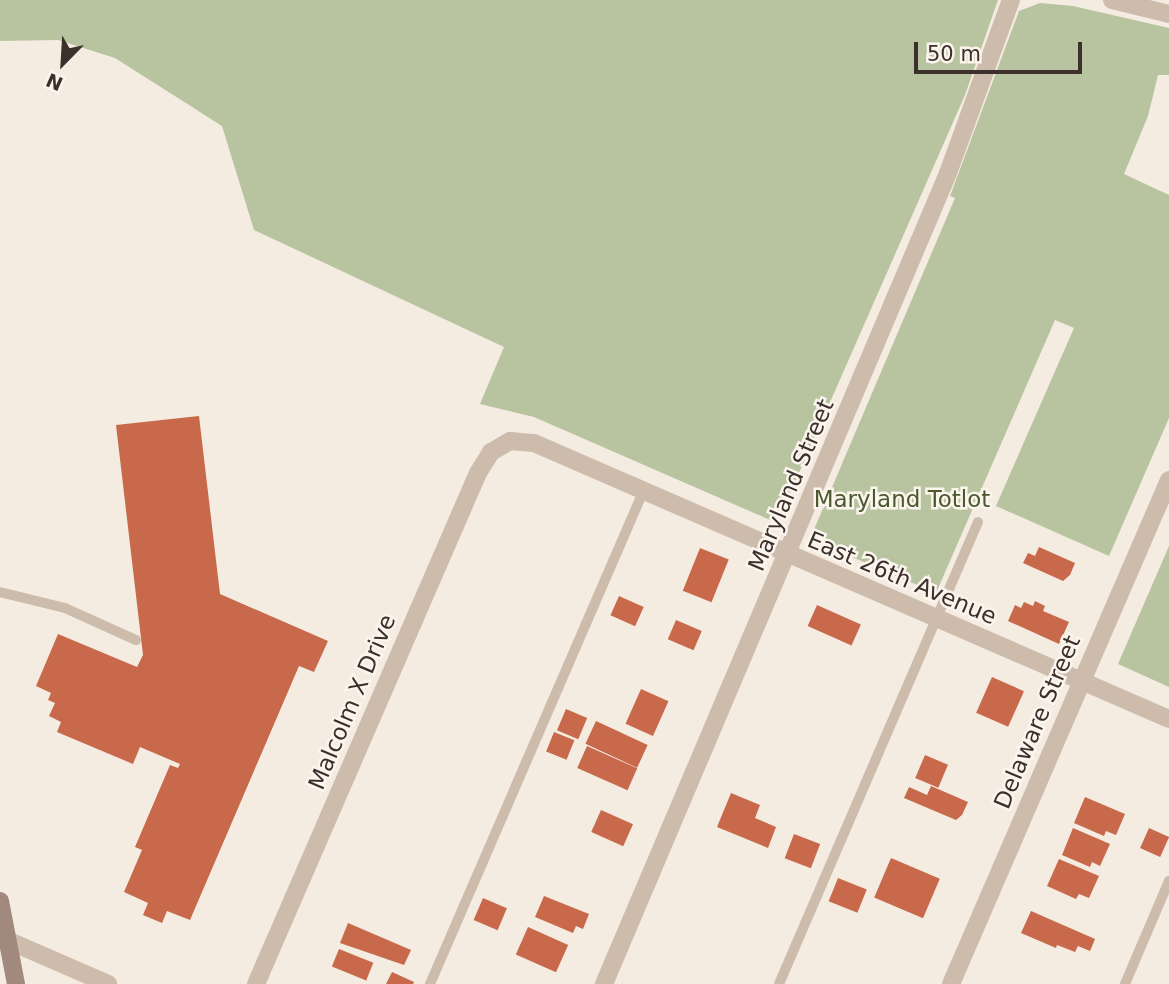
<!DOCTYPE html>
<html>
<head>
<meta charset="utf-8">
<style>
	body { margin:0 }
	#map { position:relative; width:1169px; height:984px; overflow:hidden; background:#f4ebe1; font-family:"DejaVu Sans",sans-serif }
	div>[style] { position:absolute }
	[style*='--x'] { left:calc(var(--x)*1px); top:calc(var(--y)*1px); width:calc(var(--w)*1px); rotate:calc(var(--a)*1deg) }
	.green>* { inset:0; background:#b8c4a0 }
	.building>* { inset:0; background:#c8694b; transform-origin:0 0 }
	.lane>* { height:10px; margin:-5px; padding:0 5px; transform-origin:5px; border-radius:5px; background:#cdbbac }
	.street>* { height:18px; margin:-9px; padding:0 9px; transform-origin:9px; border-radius:9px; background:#cdbbac }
	.secondary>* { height:18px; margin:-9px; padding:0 9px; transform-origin:9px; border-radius:9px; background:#a18a7d }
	span { translate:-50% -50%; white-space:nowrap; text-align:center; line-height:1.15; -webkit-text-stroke:5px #fbf5ee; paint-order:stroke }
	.street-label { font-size:23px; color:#3b302b }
	.park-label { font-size:23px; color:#4a5a2e }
	.north { position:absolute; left:28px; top:28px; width:70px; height:70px; -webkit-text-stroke:5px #fbf5ee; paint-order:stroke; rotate:204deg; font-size:19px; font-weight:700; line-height:28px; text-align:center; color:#3b302b }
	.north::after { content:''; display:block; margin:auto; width:24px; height:32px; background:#3b302b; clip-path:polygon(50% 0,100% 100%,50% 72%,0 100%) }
	.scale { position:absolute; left:914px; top:42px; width:168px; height:32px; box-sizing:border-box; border:4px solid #3b302b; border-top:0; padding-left:9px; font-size:21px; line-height:24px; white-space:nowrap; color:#3b302b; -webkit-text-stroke:5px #fbf5ee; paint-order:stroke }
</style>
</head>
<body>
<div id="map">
	<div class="green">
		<div style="clip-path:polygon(0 0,998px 0,965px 95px,777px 523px,534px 417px,480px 404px,504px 347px,254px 230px,222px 126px,115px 58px,58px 40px,0 41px)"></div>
		<div style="clip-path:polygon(1040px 3px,1073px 6px,1169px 28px,1169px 75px,1158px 75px,1148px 116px,1124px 174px,1169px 195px,1169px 418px,1109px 556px,996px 506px,1074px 328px,1055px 320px,936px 593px,810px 539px,955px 198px,950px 196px,1019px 11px)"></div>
		<div style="clip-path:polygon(1169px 546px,1169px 687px,1118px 664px)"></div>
	</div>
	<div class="building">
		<div style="clip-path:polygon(199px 416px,220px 594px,328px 641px,314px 672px,299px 666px,190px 920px,167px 911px,162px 923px,143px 915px,148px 903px,124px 892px,142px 850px,135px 847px,170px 765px,178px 768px,180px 764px,140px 747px,133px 764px,57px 732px,61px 722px,49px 716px,55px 703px,48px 700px,51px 693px,36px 686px,58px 634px,137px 667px,143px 655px,116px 425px)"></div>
		<div style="clip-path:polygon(1039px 547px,1075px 563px,1070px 575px,1063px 581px,1023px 563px,1028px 553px,1035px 556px)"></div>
		<div style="left:700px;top:548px;width:31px;height:46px;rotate:22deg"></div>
		<div style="left:619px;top:596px;width:27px;height:21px;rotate:24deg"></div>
		<div style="clip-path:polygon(1035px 601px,1045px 606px,1043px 611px,1069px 622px,1059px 644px,1008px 621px,1015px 605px,1021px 608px,1024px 602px,1033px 606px)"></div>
		<div style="left:817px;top:605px;width:48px;height:23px;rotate:24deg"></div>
		<div style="left:676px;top:620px;width:28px;height:21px;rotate:23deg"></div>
		<div style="left:992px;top:677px;width:35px;height:39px;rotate:24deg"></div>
		<div style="left:641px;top:689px;width:30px;height:38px;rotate:24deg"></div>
		<div style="left:566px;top:709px;width:23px;height:23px;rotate:23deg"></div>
		<div style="left:596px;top:721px;width:57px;height:25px;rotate:25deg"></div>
		<div style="left:554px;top:732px;width:22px;height:21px;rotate:22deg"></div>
		<div style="left:587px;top:746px;width:55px;height:24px;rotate:24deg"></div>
		<div style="left:925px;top:755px;width:25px;height:25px;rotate:23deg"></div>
		<div style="clip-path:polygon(931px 786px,968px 802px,962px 815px,956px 820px,904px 798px,909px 787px,927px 795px)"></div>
		<div style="clip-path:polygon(731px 793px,760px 805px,755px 818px,776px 827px,768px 848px,717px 827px)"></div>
		<div style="clip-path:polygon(1085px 797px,1125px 814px,1116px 835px,1106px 831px,1104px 836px,1074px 823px)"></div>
		<div style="left:601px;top:810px;width:35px;height:24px;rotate:24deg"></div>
		<div style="clip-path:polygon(1073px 828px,1110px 844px,1100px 866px,1092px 862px,1090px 867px,1062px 855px)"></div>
		<div style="left:1149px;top:828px;width:22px;height:22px;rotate:24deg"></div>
		<div style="left:794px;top:834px;width:28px;height:26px;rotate:21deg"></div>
		<div style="left:891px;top:858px;width:53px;height:43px;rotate:23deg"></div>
		<div style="clip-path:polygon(1059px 859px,1099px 876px,1089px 898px,1079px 894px,1076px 899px,1047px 886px)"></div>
		<div style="left:838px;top:878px;width:31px;height:25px;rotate:22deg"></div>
		<div style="clip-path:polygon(544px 896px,589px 914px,583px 929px,576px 926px,573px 933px,535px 917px)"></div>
		<div style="left:483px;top:898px;width:26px;height:24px;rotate:23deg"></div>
		<div style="clip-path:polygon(1031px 911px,1095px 939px,1090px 951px,1078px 946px,1075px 952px,1057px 945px,1056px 948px,1021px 933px)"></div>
		<div style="clip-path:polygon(348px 923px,411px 950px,404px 965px,340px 943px)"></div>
		<div style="left:528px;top:927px;width:44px;height:30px;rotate:24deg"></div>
		<div style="left:339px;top:949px;width:37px;height:19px;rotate:22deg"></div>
		<div style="clip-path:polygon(392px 972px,414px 982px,413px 984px,386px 984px)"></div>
	</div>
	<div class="lane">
		<div style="--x:0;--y:592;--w:67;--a:13.8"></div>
		<div style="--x:65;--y:608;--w:78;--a:24.3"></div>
		<div style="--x:430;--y:984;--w:536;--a:-66.59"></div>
		<div style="--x:779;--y:984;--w:503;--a:-66.7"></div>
		<div style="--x:1125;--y:984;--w:112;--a:-66.9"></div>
	</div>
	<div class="street">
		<div style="--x:1112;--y:0;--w:59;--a:13.8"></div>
		<div style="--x:0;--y:937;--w:118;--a:23.5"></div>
		<div style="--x:256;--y:984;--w:557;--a:-66.52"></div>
		<div style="--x:478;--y:473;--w:25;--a:-58"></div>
		<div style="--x:491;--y:452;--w:22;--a:-30"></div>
		<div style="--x:510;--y:441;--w:24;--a:5"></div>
		<div style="--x:534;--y:443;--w:692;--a:23.49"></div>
		<div style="--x:604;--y:984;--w:881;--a:-67.01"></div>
		<div style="--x:948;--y:173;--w:184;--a:-70"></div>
		<div style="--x:951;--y:984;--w:549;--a:-66.61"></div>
	</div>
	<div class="secondary">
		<div style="--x:0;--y:901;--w:85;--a:79.1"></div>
	</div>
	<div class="street-label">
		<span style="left:791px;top:485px;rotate:-67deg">Maryland Street</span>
		<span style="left:902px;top:578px;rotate:23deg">East 26th Avenue</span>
		<span style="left:352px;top:702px;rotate:-67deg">Malcolm X Drive</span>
		<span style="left:1037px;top:722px;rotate:-67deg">Delaware Street</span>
	</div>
	<div class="park-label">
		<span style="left:902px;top:499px">Maryland Totlot</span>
	</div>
	<div class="north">N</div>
	<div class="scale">50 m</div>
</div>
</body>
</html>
